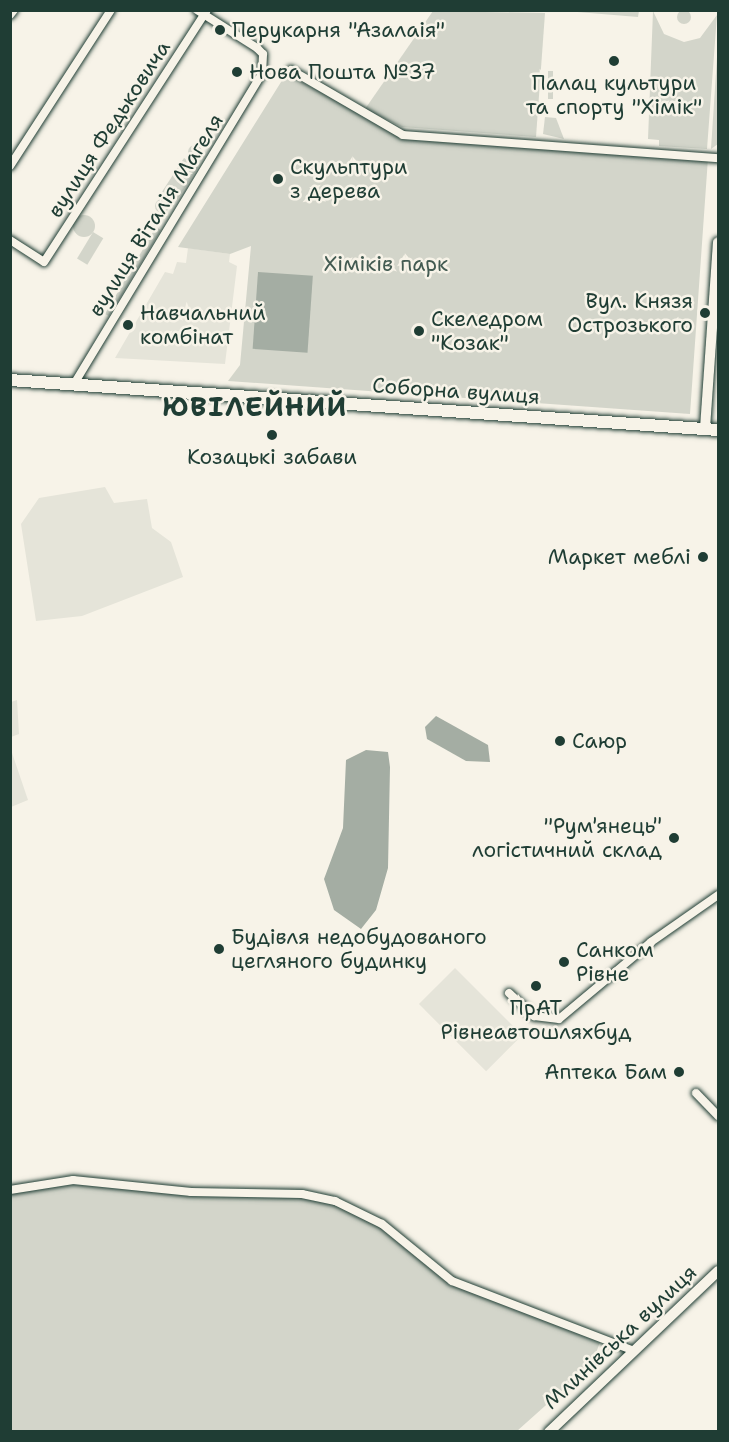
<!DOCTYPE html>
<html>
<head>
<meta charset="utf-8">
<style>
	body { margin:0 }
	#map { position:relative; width:729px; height:1442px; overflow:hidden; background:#f7f3e8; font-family:"Shantell Sans",sans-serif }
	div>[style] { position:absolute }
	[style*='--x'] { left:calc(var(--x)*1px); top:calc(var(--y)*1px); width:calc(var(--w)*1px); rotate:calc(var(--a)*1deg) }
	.built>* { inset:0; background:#e5e4d9; transform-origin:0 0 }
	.green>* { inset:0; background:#d3d5ca; transform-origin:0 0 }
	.round { border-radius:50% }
	.water>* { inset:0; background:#a4ada3; transform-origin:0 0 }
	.roads { filter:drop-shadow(0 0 2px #1f3d34) drop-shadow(0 0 2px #1f3d34) }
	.street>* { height:8px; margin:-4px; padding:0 4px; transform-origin:4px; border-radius:4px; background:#f7f3e8 }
	.secondary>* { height:10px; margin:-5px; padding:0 5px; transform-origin:5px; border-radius:5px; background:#f7f3e8 }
	.primary>* { height:12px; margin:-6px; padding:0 6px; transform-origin:6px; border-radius:6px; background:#f7f3e8 }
	.dots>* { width:16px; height:16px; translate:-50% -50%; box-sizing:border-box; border:3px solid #f7f3e8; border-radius:50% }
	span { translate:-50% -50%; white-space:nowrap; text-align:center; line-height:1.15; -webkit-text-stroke:5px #f7f3e8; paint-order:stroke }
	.poi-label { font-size:21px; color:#1f3d34 }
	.left { translate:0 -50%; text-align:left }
	.right { translate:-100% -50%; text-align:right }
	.street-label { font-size:21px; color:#1f3d34 }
	.park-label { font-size:21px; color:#435b52 }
	.district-label { font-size:27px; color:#1f3d34; font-weight:700; letter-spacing:1.5px }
	.frame { position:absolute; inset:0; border:12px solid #1f3d34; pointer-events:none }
</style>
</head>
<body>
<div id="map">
	<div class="built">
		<div style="clip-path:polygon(188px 248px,230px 254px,229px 262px,237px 266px,225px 364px,115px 358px,165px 272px,173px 274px,177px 262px,186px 263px)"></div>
		<div style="clip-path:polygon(105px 487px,114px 503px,147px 499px,152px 528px,171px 542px,183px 577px,82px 616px,36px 621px,21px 524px,39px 498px)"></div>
		<div style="clip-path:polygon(17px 700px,19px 734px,11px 737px,11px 702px)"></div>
		<div style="clip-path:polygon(10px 747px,28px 800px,11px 807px,10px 807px)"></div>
		<div style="left:455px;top:968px;width:95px;height:51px;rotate:45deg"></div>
	</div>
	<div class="green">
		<div class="round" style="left:677px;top:10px;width:14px;height:14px"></div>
		<div style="clip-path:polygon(553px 10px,639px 10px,639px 11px,638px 17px)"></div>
		<div style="clip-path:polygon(433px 11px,545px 13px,536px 137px,402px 127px,365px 109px)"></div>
		<div style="clip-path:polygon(653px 11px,664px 34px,684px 42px,700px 38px,717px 15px,707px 149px,659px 146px,659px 140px,648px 139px)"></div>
		<div style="clip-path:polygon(718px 42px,718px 144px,711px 149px)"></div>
		<div style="left:548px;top:71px;width:5px;height:28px"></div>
		<div style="clip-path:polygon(286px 74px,403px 135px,708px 158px,690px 414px,228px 381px,240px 365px,251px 246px,230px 254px,178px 247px)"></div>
		<div style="clip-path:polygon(545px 117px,556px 118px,564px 139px,543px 134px)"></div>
		<div class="round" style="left:188px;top:145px;width:14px;height:14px"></div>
		<div style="left:184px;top:158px;width:17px;height:40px;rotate:33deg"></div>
		<div class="round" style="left:155px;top:199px;width:14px;height:14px"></div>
		<div class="round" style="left:73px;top:215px;width:22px;height:22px"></div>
		<div style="clip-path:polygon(156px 227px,161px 230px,109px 316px,105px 314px)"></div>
		<div style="left:93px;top:232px;width:12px;height:31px;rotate:31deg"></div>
		<div style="clip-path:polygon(73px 1180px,191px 1192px,302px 1194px,358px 1211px,452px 1281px,602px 1335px,600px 1342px,592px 1364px,517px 1431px,11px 1432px,11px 1190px)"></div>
	</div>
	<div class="water">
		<div style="left:258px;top:272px;width:55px;height:77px;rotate:4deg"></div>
		<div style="clip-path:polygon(436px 716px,488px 745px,490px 762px,466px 761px,427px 739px,425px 727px)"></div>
		<div style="clip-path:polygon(366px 750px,388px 752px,390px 767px,388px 868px,376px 910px,361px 929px,334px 910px,324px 879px,343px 828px,346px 760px)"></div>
	</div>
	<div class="roads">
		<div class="street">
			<div style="--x:10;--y:15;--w:6;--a:-51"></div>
			<div style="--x:291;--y:70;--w:129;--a:30.1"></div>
			<div style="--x:403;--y:135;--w:316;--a:4.2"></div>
			<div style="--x:10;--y:166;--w:186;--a:-57.1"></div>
			<div style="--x:10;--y:240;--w:40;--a:32.9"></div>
			<div style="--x:44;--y:262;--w:300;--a:-57.1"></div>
			<div style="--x:74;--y:384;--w:363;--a:-58.8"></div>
			<div style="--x:262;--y:74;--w:20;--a:-87"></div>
			<div style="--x:263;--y:54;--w:8;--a:-135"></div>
			<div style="--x:257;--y:48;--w:71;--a:-147.7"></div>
			<div style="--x:509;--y:993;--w:34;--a:43"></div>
			<div style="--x:534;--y:1016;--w:25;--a:7"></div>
			<div style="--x:559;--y:1019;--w:120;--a:-39.9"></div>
			<div style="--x:651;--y:942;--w:82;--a:-35"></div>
			<div style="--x:696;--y:1093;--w:32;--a:46"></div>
			<div style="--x:10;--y:1190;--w:64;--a:-9"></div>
			<div style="--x:73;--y:1180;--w:119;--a:5.8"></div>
			<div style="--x:191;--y:1192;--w:111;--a:1"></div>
			<div style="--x:302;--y:1194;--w:34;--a:12"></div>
			<div style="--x:335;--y:1201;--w:52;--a:26.1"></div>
			<div style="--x:382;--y:1224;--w:90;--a:39.2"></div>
			<div style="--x:452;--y:1281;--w:195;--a:21"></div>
		</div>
		<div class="secondary">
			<div style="--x:705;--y:428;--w:186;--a:-86"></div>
			<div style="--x:549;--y:1432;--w:233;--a:-43.6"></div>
		</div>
		<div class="primary">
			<div style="--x:10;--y:380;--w:710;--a:4.04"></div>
		</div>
	</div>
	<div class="dots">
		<div style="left:220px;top:30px;background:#1f3d34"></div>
		<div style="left:614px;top:61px;background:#1f3d34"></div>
		<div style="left:237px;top:72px;background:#1f3d34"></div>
		<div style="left:278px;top:179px;background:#1f3d34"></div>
		<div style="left:705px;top:313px;background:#1f3d34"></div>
		<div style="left:128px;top:325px;background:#1f3d34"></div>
		<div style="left:419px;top:331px;background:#1f3d34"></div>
		<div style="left:272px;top:435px;background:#1f3d34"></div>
		<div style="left:703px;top:557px;background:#1f3d34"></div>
		<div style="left:560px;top:741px;background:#1f3d34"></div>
		<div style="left:674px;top:838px;background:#1f3d34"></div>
		<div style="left:219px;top:949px;background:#1f3d34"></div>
		<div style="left:564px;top:962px;background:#1f3d34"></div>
		<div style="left:536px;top:986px;background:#1f3d34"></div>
		<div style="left:679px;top:1072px;background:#1f3d34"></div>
	</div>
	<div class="poi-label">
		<span class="left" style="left:232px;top:30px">Перукарня "Азалаія"</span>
		<span class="left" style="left:249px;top:72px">Нова Пошта №37</span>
		<span style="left:614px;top:95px">Палац культури<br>та спорту "Хімік"</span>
		<span class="left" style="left:290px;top:179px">Скульптури<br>з дерева</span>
		<span class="right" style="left:693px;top:313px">Вул. Князя<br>Острозького</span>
		<span class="left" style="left:140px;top:325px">Навчальний<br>комбінат</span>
		<span class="left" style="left:431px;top:331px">Скеледром<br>"Козак"</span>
		<span style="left:272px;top:457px">Козацькі забави</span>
		<span class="right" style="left:691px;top:557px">Маркет меблі</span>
		<span class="left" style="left:572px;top:741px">Саюр</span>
		<span class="right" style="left:662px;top:838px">"Рум'янець"<br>логістичний склад</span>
		<span class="left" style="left:231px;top:949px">Будівля недобудованого<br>цегляного будинку</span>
		<span class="left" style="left:576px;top:962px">Санком<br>Рівне</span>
		<span style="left:536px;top:1020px">ПрАТ<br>Рівнеавтошляхбуд</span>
		<span class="right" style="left:667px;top:1072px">Аптека Бам</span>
	</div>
	<div class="street-label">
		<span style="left:109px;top:129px;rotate:-57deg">вулиця Федьковича</span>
		<span style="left:156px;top:215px;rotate:-58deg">вулиця Віталія Магеля</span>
		<span style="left:456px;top:391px;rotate:4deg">Соборна вулиця</span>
		<span style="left:620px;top:1337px;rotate:-43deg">Млинівська вулиця</span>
	</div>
	<div class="park-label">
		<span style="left:386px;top:264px">Хіміків парк</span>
	</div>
	<div class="district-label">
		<span style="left:255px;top:407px">ЮВІЛЕЙНИЙ</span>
	</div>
	<div class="frame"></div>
</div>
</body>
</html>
